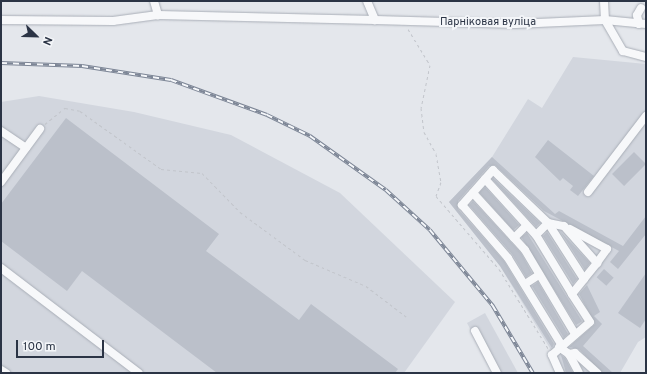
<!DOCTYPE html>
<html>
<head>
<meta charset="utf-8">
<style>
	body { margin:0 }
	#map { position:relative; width:647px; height:374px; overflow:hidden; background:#e4e7ec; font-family:Overpass,sans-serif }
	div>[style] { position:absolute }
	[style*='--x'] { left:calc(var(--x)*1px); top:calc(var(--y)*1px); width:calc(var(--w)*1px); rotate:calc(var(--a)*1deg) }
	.built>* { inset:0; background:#d2d6de }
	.building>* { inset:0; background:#bbc0ca; transform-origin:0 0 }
	.path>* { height:1px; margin-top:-0.5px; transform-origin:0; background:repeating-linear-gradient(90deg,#c2c5cb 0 3px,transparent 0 6px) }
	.roads { filter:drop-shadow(0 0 1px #a9aeb7) drop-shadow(0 0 1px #a9aeb7) }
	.minor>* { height:8px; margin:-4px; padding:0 4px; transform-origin:4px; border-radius:4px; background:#f7f8fa }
	.rail>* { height:3.5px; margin-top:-1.75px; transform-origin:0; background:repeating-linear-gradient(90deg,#f4f6f9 0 6px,#7d8696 0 12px); box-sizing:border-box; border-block:1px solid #7d8696 }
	span { translate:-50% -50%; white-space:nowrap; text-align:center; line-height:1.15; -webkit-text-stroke:4px #f4f6f9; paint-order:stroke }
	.street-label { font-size:11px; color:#2b3445 }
	.frame { position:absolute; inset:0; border:2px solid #2b3445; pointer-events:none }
	.north { position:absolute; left:16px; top:16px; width:40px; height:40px; -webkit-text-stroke:3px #f4f6f9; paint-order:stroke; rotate:113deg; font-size:11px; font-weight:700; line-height:16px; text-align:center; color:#2b3445 }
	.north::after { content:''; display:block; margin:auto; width:14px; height:18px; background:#2b3445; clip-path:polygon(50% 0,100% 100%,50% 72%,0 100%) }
	.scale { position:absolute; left:16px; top:340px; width:88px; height:18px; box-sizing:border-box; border:2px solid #2b3445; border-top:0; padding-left:5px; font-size:12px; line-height:14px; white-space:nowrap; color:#2b3445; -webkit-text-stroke:3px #f4f6f9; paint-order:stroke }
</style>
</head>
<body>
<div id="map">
	<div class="built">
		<div style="clip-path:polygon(573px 57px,646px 64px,646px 337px,638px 342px,620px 373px,565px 373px,500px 266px,449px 202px,492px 157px,528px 99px,542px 108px)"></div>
		<div style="clip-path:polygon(39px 96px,134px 112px,231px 135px,340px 193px,455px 302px,404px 373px,1px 373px,1px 102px)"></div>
		<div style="clip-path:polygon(485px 313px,518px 373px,494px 373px,467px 323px)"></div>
	</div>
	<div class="building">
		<div style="clip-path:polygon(66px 118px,219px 234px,206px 251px,299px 320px,311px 304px,398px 369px,395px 373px,217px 373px,82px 271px,67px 291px,1px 241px,1px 204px)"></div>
		<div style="clip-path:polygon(548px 140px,594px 176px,578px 196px,570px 190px,573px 186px,563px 178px,560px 181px,535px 157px)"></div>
		<div style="left:634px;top:152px;width:17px;height:31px;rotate:45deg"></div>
		<div style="clip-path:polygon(492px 157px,555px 214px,559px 211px,623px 246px,646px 216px,646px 234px,618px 269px,610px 262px,619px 251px,544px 211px,495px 165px,489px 166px,458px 201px,458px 209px,504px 261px,554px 344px,552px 348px,500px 266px,449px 202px)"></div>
		<div style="clip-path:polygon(493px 178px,540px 223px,536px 227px,492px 179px)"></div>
		<div style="left:485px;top:187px;width:51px;height:8px;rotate:48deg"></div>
		<div style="clip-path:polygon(473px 201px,521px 253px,532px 273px,526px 277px,512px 254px,469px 205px)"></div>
		<div style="clip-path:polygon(560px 231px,590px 263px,585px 270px)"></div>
		<div style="clip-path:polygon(547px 232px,577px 279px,573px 284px,543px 236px)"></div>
		<div style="left:527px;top:233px;width:104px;height:7px;rotate:58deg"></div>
		<div style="left:604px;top:269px;width:13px;height:11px;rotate:42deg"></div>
		<div style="clip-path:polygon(646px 273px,646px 319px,640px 328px,618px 313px)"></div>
		<div style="clip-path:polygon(538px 282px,568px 334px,564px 338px,532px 286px)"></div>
		<div style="clip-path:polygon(587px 285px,600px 312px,594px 316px,602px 324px,583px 346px,613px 373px,602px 373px,579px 349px,569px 347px,595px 324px,579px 294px)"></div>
		<div style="clip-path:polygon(561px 355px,565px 358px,573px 373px,566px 373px)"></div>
	</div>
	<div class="path">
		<div style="--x:408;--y:29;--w:42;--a:58.6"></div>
		<div style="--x:430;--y:65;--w:44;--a:101.8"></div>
		<div style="--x:421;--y:108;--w:24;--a:83"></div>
		<div style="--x:424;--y:132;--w:25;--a:61"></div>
		<div style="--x:436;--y:154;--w:28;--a:80"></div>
		<div style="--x:441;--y:182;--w:15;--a:110"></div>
		<div style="--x:436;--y:196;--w:96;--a:49.2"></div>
		<div style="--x:499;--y:269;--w:95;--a:58.3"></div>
		<div style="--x:45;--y:124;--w:26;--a:-39"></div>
		<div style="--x:65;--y:108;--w:15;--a:11"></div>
		<div style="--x:80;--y:111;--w:100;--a:35.6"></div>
		<div style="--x:161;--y:169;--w:41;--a:5.6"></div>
		<div style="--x:202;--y:173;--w:54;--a:45.7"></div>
		<div style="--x:240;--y:212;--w:81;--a:36.4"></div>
		<div style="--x:305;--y:260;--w:66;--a:23.1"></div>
		<div style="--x:366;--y:286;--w:53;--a:37.3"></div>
	</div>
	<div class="roads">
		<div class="minor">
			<div style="--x:154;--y:1;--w:15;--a:74"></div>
			<div style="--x:367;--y:1;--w:21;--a:67"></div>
			<div style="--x:375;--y:20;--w:140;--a:1.6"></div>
			<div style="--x:515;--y:24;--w:90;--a:-2.5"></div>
			<div style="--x:605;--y:20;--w:41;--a:5.6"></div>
			<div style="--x:604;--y:1;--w:19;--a:87"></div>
			<div style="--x:605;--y:20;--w:36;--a:60"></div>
			<div style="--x:623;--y:51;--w:24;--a:15"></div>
			<div style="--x:1;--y:20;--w:112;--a:0.5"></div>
			<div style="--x:113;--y:21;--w:45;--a:-7.6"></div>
			<div style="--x:158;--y:15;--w:217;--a:1.3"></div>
			<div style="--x:639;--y:24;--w:9;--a:-103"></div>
			<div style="--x:637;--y:15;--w:8;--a:-60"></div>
			<div style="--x:1;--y:131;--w:30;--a:34"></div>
			<div style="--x:485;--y:179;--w:76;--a:47.7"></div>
			<div style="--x:536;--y:235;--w:69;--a:58.6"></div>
			<div style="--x:1;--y:182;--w:66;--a:-53.7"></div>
			<div style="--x:588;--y:192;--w:96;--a:-52.7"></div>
			<div style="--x:473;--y:193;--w:77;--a:47.6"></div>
			<div style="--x:525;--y:250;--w:98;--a:59.2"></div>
			<div style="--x:570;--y:229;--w:42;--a:28.4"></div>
			<div style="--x:607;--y:249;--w:17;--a:126"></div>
			<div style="--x:536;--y:235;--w:17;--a:-45"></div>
			<div style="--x:548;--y:223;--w:16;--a:11"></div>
			<div style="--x:564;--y:226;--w:50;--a:48.3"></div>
			<div style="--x:597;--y:263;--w:21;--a:129"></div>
			<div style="--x:514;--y:238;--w:17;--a:-45"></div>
			<div style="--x:1;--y:268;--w:173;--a:37.3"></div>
			<div style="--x:525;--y:284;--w:17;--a:-33"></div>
			<div style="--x:475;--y:331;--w:47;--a:62.4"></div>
			<div style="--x:559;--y:347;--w:12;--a:35"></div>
			<div style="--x:569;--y:354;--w:21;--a:62"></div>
			<div style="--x:569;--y:354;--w:6;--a:-9"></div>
			<div style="--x:575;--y:353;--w:30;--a:42"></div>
			<div style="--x:1;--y:370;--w:6;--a:31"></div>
			<div style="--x:560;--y:373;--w:20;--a:-114"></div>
			<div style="--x:552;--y:355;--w:50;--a:-41"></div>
			<div style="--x:590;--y:322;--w:33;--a:-123"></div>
			<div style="--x:572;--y:294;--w:19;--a:-51"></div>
			<div style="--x:584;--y:279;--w:67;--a:-122.7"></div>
			<div style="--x:548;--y:223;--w:76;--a:-136.1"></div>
			<div style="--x:493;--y:170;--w:47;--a:131.5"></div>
			<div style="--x:462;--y:205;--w:70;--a:49"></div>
			<div style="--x:508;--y:258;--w:101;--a:58.4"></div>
		</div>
	</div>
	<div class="rail">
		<div style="--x:1;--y:63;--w:81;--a:2.1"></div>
		<div style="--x:82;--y:66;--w:90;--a:8.9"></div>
		<div style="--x:171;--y:80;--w:102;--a:20"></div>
		<div style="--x:267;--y:115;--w:48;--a:26"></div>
		<div style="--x:310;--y:136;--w:93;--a:35.4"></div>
		<div style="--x:386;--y:190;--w:59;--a:42.3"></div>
		<div style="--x:430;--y:230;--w:99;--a:50.3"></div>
		<div style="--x:493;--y:306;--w:78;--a:59.2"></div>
	</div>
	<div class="street-label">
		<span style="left:488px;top:22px">Парніковая вуліца</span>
	</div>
	<div class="frame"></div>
	<div class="north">N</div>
	<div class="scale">100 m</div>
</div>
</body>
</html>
